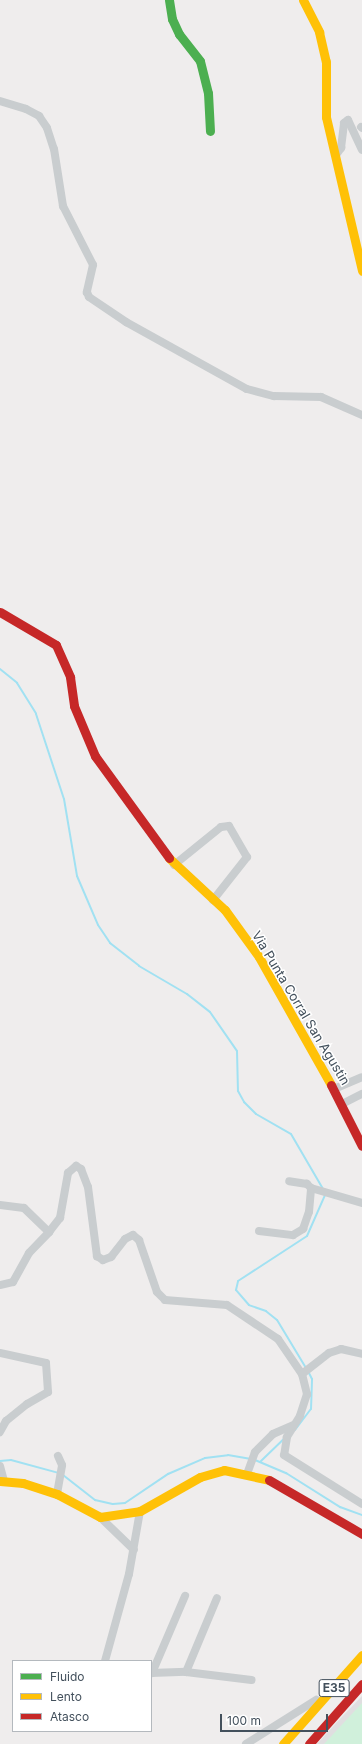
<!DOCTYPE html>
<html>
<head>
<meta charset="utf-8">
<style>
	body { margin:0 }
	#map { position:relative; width:362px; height:1744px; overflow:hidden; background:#efeded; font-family:Inter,sans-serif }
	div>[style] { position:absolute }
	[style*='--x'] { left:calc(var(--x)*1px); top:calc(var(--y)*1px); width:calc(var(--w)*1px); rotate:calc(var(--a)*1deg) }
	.education>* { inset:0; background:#e0dee0 }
	.green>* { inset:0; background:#d0f0db }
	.stream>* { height:2px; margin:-1px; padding:0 1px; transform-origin:1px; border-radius:1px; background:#a1e1f2 }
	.street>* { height:8px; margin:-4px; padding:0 4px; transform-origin:4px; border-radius:4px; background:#c9cdcf }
	.fast>* { height:9px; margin:-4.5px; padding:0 4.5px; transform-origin:4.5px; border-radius:4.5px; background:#4caf50 }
	.slow>* { height:9px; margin:-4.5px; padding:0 4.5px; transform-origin:4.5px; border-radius:4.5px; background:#ffc107 }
	.jam>* { height:9px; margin:-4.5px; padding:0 4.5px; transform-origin:4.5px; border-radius:4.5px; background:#c62828 }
	span { translate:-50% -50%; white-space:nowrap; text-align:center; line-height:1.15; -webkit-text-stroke:3px #fff; paint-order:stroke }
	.shield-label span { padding:1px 3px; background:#fff; border:1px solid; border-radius:3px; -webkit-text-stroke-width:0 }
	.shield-label { font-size:12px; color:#43505c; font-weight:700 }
	.street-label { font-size:13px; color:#43505c }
	.legend { position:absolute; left:12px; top:1660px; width:140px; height:72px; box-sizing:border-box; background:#fff; border:1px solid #b4b9be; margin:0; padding:5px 7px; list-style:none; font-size:12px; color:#43505c }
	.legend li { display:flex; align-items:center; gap:8px; height:20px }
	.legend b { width:20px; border:1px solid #b4b9be }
	.scale { position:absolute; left:220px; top:1714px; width:108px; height:18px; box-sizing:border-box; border:2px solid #43505c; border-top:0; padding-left:5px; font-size:12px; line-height:14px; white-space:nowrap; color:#43505c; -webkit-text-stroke:3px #fff; paint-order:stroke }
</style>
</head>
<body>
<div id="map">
	<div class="education">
		<div style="clip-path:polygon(362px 1696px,362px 1744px,317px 1744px,337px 1722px)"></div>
	</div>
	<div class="green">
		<div style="clip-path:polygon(362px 1703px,362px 1744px,324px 1744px)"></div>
	</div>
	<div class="stream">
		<div style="--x:0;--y:669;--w:22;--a:39"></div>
		<div style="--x:17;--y:683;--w:36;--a:58"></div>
		<div style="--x:36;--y:714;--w:89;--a:71.8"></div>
		<div style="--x:64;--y:799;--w:78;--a:80.4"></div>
		<div style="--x:77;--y:876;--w:53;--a:66.8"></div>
		<div style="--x:98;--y:925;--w:22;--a:56"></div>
		<div style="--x:110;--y:943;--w:37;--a:38"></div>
		<div style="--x:139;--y:966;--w:56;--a:30.3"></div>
		<div style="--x:187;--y:994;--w:29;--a:38"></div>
		<div style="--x:210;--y:1012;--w:47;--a:55.3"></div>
		<div style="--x:237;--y:1051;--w:40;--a:88.6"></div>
		<div style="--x:238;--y:1091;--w:13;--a:61"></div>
		<div style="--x:244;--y:1102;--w:17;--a:45"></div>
		<div style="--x:256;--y:1114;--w:40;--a:29.7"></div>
		<div style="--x:291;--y:1134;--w:64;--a:59.8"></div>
		<div style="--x:306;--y:1368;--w:56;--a:-121.1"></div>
		<div style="--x:277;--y:1320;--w:14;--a:-141"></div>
		<div style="--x:266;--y:1311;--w:18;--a:-161"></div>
		<div style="--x:249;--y:1305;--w:20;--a:-131"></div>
		<div style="--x:236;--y:1290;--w:9;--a:-77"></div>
		<div style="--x:238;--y:1281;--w:82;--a:-33.1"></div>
		<div style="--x:307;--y:1236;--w:45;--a:-66.3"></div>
		<div style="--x:295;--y:1430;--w:26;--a:-53"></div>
		<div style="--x:311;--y:1409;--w:30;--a:-88"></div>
		<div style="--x:312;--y:1379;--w:9;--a:-117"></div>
		<div style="--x:255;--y:1460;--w:34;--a:23"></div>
		<div style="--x:286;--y:1473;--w:64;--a:32.2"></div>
		<div style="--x:340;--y:1507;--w:23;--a:20"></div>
		<div style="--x:0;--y:1461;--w:11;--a:-5"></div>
		<div style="--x:11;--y:1460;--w:50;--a:15.2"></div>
		<div style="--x:261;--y:1461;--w:32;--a:-44"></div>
		<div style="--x:63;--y:1475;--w:41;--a:38"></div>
		<div style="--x:95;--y:1500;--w:18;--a:13"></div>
		<div style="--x:113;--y:1504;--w:12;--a:-5"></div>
		<div style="--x:125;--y:1503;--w:52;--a:-34"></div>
		<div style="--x:168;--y:1474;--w:40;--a:-23.4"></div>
		<div style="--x:205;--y:1458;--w:23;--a:-7"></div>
		<div style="--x:228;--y:1455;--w:22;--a:10"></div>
	</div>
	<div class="street">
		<div style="--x:0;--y:101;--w:27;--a:17"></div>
		<div style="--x:26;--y:109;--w:15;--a:28"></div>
		<div style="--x:39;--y:116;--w:14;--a:56"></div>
		<div style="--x:47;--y:128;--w:22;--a:72"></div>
		<div style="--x:54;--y:149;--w:58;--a:81"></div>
		<div style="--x:63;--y:206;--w:66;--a:63"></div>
		<div style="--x:93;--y:265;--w:28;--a:103"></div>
		<div style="--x:87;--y:292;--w:5;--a:68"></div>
		<div style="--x:89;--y:297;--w:45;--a:34"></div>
		<div style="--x:126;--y:322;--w:138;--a:29"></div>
		<div style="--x:247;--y:389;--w:28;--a:15"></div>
		<div style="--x:274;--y:396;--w:47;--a:1.2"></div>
		<div style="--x:321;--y:397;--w:45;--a:23.7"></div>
		<div style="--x:361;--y:127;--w:1;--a:45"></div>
		<div style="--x:336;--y:155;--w:9;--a:-54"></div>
		<div style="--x:341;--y:148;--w:25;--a:-83"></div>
		<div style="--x:344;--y:123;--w:5;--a:-37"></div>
		<div style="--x:348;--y:120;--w:33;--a:65"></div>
		<div style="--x:174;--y:865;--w:60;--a:-39"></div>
		<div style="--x:221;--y:827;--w:8;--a:-7"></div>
		<div style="--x:229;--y:826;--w:36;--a:60"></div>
		<div style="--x:247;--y:857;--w:55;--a:128.3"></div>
		<div style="--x:334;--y:1089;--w:30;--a:-23"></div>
		<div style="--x:342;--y:1104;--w:22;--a:-27"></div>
		<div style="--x:311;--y:1188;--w:53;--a:16.4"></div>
		<div style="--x:0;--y:1205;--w:24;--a:7"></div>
		<div style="--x:24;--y:1208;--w:35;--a:44"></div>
		<div style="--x:49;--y:1232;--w:18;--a:-52"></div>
		<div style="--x:60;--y:1218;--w:46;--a:-79.9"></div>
		<div style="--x:68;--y:1173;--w:11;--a:-41"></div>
		<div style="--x:76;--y:1166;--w:6;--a:31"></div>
		<div style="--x:81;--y:1169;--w:19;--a:69"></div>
		<div style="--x:88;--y:1187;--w:70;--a:82.6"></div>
		<div style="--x:97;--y:1256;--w:7;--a:34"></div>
		<div style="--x:103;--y:1260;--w:9;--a:-21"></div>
		<div style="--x:111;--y:1257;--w:23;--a:-52"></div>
		<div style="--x:125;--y:1239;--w:9;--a:-27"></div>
		<div style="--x:133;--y:1235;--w:8;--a:40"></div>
		<div style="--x:139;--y:1240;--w:55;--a:70.9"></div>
		<div style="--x:157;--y:1292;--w:11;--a:45"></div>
		<div style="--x:165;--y:1300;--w:62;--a:4.6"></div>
		<div style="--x:227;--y:1305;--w:61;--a:33.7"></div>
		<div style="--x:278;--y:1339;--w:42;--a:55.6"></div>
		<div style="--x:302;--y:1374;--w:21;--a:76"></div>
		<div style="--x:307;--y:1394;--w:23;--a:108"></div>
		<div style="--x:300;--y:1416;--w:25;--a:122"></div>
		<div style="--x:287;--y:1437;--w:18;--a:99"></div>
		<div style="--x:284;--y:1455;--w:92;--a:32.1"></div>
		<div style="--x:259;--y:1231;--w:34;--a:7"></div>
		<div style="--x:293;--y:1235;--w:12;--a:-31"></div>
		<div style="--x:303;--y:1229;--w:18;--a:-71"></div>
		<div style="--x:309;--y:1212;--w:24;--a:-85"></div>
		<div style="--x:311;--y:1188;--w:6;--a:-135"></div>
		<div style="--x:307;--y:1184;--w:18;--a:-171"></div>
		<div style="--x:0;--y:1285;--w:13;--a:-13"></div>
		<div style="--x:13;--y:1282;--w:33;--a:-61"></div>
		<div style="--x:29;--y:1253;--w:29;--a:-46"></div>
		<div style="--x:0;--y:1353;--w:47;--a:12.3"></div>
		<div style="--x:46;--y:1363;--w:29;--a:86"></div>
		<div style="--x:48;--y:1392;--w:24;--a:150"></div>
		<div style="--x:27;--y:1404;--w:27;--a:141"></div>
		<div style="--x:6;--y:1421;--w:13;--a:119"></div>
		<div style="--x:302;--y:1374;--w:34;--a:-38"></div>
		<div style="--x:329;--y:1353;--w:13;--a:-18"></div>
		<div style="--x:341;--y:1349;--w:22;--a:13"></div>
		<div style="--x:0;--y:1466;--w:16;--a:75"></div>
		<div style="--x:247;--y:1474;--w:23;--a:-70"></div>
		<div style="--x:255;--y:1452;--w:25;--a:-45"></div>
		<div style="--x:273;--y:1434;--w:22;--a:-24"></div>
		<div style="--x:57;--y:1494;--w:29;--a:-80"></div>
		<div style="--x:62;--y:1465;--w:10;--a:-114"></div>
		<div style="--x:100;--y:1517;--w:47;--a:44.1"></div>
		<div style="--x:105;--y:1661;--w:90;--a:-74.6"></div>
		<div style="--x:129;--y:1574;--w:64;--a:-80.1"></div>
		<div style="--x:186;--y:1672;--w:66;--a:6.9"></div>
		<div style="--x:151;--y:1673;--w:35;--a:-2"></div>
		<div style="--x:186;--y:1672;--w:80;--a:-67.3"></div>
		<div style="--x:152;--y:1673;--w:84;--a:-66.8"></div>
		<div style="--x:246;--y:1744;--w:83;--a:-32.2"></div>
	</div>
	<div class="fast">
		<div style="--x:169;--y:0;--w:19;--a:81"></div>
		<div style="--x:172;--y:19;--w:17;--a:65"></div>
		<div style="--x:179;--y:34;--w:34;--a:52"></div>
		<div style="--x:200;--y:61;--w:33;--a:76"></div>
		<div style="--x:208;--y:93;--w:38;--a:87"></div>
	</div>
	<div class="slow">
		<div style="--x:303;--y:0;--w:36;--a:63"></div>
		<div style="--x:319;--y:32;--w:31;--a:77"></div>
		<div style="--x:326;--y:62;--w:55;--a:90"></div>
		<div style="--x:326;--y:117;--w:158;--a:76.8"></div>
		<div style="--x:169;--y:858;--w:76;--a:42.9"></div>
		<div style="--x:225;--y:910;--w:58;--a:54.1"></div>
		<div style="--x:259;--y:957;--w:147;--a:60.6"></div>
		<div style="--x:0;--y:1481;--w:23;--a:5"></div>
		<div style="--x:23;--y:1483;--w:36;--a:18"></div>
		<div style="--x:57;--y:1494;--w:49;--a:28.1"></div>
		<div style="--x:100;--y:1517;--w:40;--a:-8.5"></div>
		<div style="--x:140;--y:1511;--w:69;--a:-29.5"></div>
		<div style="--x:200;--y:1477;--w:25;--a:-16"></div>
		<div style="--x:224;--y:1470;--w:46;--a:12.5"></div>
		<div style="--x:283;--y:1744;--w:119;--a:-48.4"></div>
	</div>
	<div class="jam">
		<div style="--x:0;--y:612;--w:65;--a:30.5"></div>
		<div style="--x:56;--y:645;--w:35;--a:66"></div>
		<div style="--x:70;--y:677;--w:29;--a:82"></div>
		<div style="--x:74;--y:706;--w:54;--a:67.2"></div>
		<div style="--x:95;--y:756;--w:126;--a:54"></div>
		<div style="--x:331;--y:1085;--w:68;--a:63.1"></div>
		<div style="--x:269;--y:1480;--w:108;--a:30.1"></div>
		<div style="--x:309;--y:1744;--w:80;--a:-48.5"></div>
	</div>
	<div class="shield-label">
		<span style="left:334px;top:1688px">E35</span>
	</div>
	<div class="street-label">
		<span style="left:301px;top:1008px;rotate:59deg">Via Punta Corral San Agustin</span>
	</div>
	<ul class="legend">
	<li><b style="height:5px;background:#4caf50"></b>Fluido</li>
	<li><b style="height:5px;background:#ffc107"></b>Lento</li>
	<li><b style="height:5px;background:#c62828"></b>Atasco</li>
	</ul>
	<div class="scale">100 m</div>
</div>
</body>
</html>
